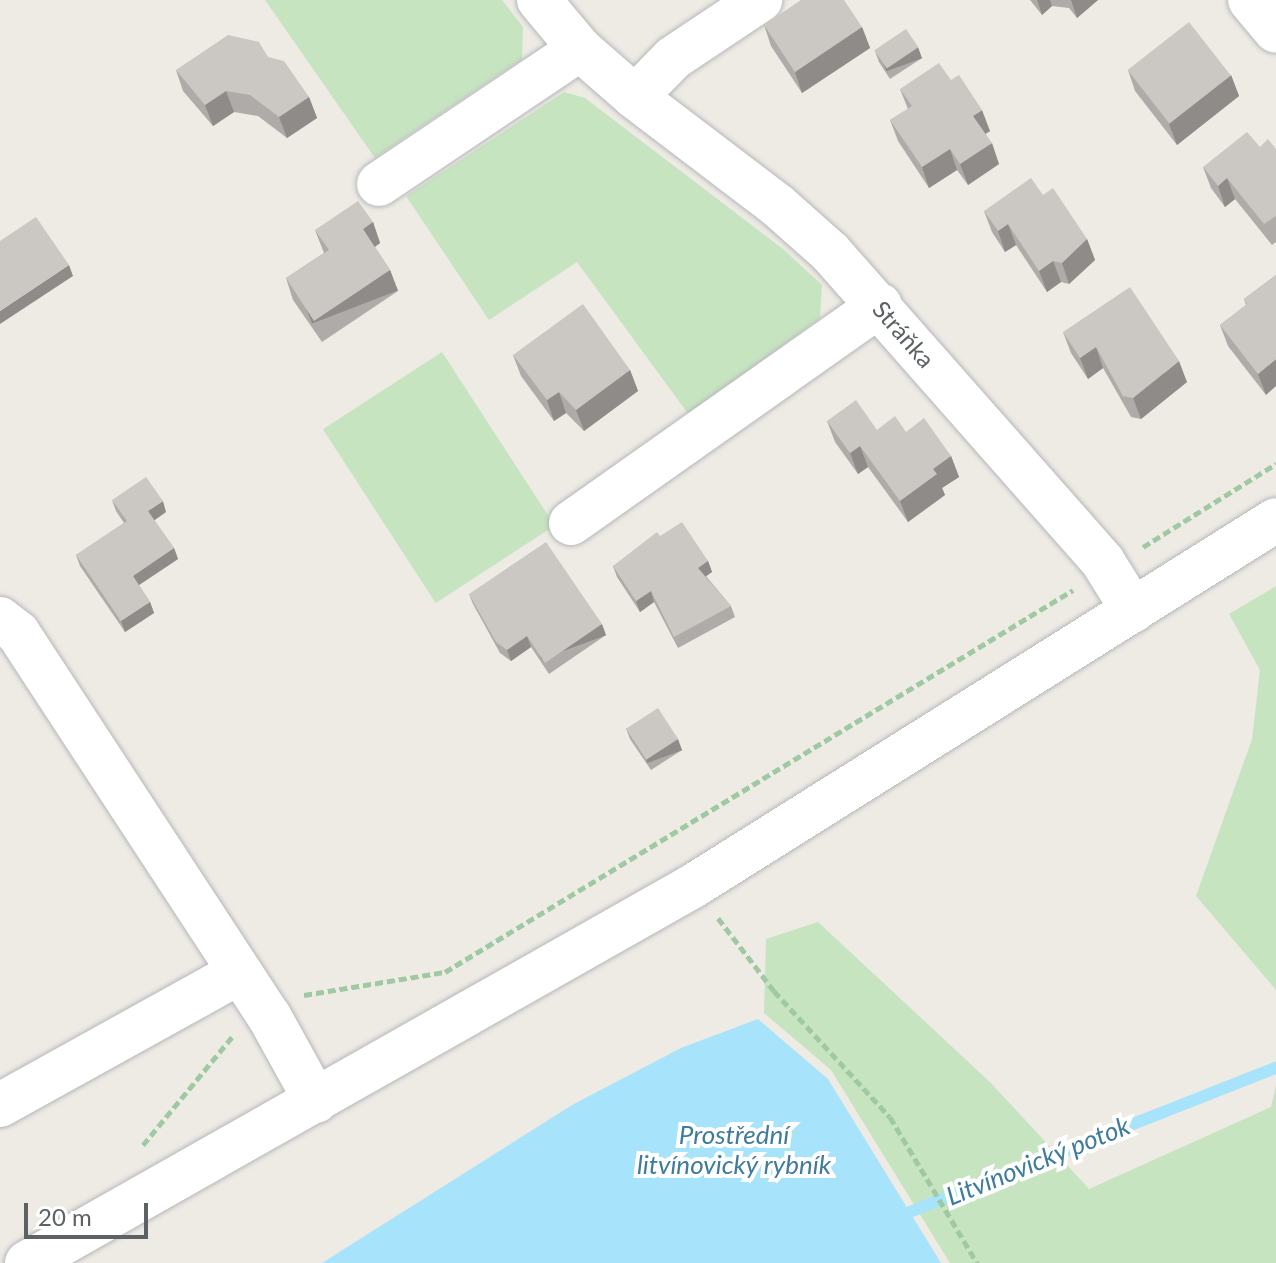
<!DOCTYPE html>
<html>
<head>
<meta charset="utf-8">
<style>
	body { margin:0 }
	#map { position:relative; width:1276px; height:1263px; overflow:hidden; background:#eeeae4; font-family:Lato,sans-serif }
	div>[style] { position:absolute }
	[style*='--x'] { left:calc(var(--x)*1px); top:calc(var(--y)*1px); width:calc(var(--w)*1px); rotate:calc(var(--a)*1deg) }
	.green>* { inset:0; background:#c7e4c1; transform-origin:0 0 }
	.water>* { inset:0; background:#a7e4fb }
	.stream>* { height:12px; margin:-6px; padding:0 6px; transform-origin:6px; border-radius:6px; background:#a7e4fb }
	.path>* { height:5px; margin-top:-2.5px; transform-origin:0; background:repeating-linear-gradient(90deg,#9ec9a3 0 8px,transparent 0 12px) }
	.roads { filter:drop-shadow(0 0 2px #b4b7ba) drop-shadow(0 0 2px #b4b7ba) }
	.minor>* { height:44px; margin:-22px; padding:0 22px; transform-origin:22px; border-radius:22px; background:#fff }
	.tertiary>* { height:44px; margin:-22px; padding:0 22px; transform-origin:22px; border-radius:22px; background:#fff }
	.wall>* { inset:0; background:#afaba8 }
	.shaded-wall>* { inset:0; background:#8e8b88; transform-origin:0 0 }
	.building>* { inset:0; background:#cbc7c3; transform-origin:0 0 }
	span { translate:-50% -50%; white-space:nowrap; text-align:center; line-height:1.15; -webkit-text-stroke:8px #fff; paint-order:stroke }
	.street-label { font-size:24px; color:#5c6164 }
	.water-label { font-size:26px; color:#3f7b9b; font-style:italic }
	.scale { position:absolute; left:24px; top:1203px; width:124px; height:36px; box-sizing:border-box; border:4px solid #5c6164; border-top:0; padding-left:10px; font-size:24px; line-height:28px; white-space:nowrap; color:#5c6164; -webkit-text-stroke:6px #fff; paint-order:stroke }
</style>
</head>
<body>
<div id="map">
	<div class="green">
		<div style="clip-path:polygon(265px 0,502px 0,523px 27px,522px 59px,375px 158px)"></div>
		<div style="clip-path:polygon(564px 92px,585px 98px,783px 249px,822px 285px,820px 318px,689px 415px,577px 262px,489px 320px,406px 196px)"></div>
		<div style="left:442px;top:352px;width:207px;height:142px;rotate:57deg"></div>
		<div style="clip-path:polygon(1276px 586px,1276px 990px,1196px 896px,1252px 739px,1260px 670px,1229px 614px)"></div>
		<div style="clip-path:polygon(818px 922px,991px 1083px,1089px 1189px,1271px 1107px,1276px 1085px,1276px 1263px,950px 1263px,831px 1070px,764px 1013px,766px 939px)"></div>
	</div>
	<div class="water">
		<div style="clip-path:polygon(758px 1019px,828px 1079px,941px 1263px,322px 1263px,572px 1105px,681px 1048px)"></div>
	</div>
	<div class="stream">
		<div style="--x:897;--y:1217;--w:407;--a:-21.5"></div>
	</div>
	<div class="path">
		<div style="--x:1143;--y:547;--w:157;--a:-32"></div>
		<div style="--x:718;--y:918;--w:92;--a:52.5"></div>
		<div style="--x:774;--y:991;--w:171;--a:47.4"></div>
		<div style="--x:890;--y:1117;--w:170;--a:59.2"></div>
		<div style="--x:304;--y:995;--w:143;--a:-9.3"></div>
		<div style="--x:445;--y:972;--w:735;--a:-31.31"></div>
		<div style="--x:143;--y:1145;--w:141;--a:-50.5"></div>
	</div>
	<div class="roads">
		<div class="minor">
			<div style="--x:539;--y:0;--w:64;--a:50.1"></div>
			<div style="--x:580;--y:49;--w:73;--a:41.1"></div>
			<div style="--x:635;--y:97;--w:178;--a:37.3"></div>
			<div style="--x:777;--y:205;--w:71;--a:41.6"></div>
			<div style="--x:830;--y:252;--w:413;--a:48.6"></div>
			<div style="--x:1103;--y:562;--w:57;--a:58"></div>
			<div style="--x:1250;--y:0;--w:40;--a:50"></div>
			<div style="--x:635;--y:97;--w:54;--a:-45.7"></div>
			<div style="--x:673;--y:58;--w:105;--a:-33.7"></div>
			<div style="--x:379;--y:184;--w:242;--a:-33.9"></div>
			<div style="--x:571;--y:523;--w:378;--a:-35.2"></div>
			<div style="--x:0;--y:619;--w:23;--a:38"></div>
			<div style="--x:18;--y:633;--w:458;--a:56.8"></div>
			<div style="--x:269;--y:1016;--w:97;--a:61.1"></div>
			<div style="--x:0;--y:1105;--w:274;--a:-29"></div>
		</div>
		<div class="tertiary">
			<div style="--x:27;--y:1263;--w:765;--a:-29.51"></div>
			<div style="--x:693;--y:886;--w:688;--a:-32.12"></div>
		</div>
	</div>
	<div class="wall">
		<div style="clip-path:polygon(1030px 0,1098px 0,1077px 18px,1069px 8px,1052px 6px,1042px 15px)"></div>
		<div style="clip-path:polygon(764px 25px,862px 27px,870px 48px,802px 93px,771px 46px)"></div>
		<div style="clip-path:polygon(875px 51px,922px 58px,890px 79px,879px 62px)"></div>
		<div style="clip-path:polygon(268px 57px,309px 97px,317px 118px,287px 138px,258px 116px,234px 112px,213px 126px,183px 91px,176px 70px)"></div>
		<div style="clip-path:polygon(1128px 70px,1231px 75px,1239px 96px,1177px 145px,1135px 91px)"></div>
		<div style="clip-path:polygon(951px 80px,990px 131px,985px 134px,999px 164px,968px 185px,957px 170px,929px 188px,898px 141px,890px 120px,908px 109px,900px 89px)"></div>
		<div style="clip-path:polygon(1260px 147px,1276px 149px,1276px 242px,1272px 245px,1235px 199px,1225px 207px,1211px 188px,1203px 167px)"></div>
		<div style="clip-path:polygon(1043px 195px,1087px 239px,1095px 260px,1069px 284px,1061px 282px,1047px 292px,1016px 245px,1005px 252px,992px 232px,984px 211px)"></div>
		<div style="clip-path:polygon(373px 222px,380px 243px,375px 247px,390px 270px,398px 291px,322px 342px,293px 300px,286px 278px,324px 253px,315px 230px)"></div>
		<div style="clip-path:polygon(1276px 275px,1266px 395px,1228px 346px,1220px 325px,1246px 305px,1244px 299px)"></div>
		<div style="clip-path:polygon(1063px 332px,1187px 382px,1141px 419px,1131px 417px,1103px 368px,1088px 379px,1071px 353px)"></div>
		<div style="clip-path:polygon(513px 355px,630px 370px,638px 391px,584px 431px,566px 413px,554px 421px,521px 376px)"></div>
		<div style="clip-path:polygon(827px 421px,877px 430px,906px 432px,951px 456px,959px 477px,942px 488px,945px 495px,908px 522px,868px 467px,858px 474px,835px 442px)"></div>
		<div style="clip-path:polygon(112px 500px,166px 512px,154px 520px,174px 548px,178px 559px,139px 585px,150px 602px,154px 613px,125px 632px,80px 566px,76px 555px,124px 523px,116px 511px)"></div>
		<div style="clip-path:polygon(660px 536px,708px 561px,712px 572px,706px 576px,731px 606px,735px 617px,678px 648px,654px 602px,640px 612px,617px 577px,613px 566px)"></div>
		<div style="clip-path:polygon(469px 594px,606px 635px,549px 674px,531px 647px,511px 661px,500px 653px,473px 604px)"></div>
		<div style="clip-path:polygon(626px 728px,682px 750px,651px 770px,630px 739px)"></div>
	</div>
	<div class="shaded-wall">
		<div style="clip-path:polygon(1037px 0,1050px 0,1052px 6px,1042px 15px)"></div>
		<div style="clip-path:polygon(1071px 0,1098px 0,1077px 18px)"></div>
		<div style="clip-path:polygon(862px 27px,870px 48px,802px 93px,795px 72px)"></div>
		<div style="left:918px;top:47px;width:12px;height:38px;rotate:70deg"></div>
		<div style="clip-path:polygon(1231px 75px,1239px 96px,1177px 145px,1169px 124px)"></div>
		<div style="clip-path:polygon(226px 91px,234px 112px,213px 126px,205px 105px)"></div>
		<div style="clip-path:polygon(309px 97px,317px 118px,287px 138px,279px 117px)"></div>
		<div style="clip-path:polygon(982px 110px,990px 131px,981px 137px,973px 116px)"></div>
		<div style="clip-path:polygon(992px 143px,999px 164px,968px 185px,960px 164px)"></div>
		<div style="clip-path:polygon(950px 149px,957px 170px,929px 188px,922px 167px)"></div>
		<div style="clip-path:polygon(1227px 178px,1235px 199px,1225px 207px,1218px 186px)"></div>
		<div style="clip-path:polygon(373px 222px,380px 243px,370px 250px,363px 229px)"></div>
		<div style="clip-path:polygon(1008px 224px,1016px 245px,1005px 252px,998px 231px)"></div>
		<div style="clip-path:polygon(1087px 239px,1095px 260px,1069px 284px,1062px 263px)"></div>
		<div style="clip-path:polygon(1053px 261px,1061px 282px,1047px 292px,1039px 271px)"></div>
		<div style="clip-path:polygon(69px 265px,73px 276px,0 324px,0 311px)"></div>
		<div style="left:390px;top:270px;width:22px;height:92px;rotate:69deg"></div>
		<div style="clip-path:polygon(1096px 347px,1103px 368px,1088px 379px,1080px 358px)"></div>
		<div style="clip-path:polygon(1276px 359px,1276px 386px,1266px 395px,1258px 374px)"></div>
		<div style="clip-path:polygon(1179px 361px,1187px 382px,1141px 419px,1133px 398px)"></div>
		<div style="clip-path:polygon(630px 370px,638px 391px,584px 431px,576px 410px)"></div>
		<div style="clip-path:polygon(559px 392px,566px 413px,554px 421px,547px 400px)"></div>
		<div style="clip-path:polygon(860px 446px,868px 467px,858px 474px,850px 453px)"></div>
		<div style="clip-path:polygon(951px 456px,959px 477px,942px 488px,945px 495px,908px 522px,900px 501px,933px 469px)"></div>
		<div style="clip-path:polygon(163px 501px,166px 512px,152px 522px,148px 511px)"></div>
		<div style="clip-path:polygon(174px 548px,178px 559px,136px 587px,133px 576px)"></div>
		<div style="clip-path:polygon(708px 561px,712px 572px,702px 579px,698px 568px)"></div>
		<div style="clip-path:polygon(651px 591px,654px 602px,640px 612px,636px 601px)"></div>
		<div style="clip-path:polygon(150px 602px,154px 613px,125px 632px,121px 621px)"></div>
		<div style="left:602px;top:624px;width:12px;height:69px;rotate:70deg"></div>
		<div style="clip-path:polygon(527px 636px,531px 647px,511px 661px,507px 650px)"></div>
		<div style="left:678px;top:739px;width:12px;height:37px;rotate:70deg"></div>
	</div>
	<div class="building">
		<div style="clip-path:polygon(801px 0,844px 0,862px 27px,795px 72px,764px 25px)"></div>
		<div style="left:1189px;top:22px;width:68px;height:78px;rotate:52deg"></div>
		<div style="left:906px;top:29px;width:22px;height:38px;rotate:56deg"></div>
		<div style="clip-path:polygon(228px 35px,259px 42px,268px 57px,284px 61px,309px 97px,279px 117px,250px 95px,226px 91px,205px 105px,176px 70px)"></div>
		<div style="clip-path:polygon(939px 63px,951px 80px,959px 75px,982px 110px,973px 116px,992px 143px,960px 164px,950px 149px,922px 167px,890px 120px,912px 106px,900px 89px)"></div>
		<div style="clip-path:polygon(1247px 132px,1260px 147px,1268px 139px,1276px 149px,1276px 216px,1264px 224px,1227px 178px,1218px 186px,1203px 167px)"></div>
		<div style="clip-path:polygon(1031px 178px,1043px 195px,1053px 188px,1087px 239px,1062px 263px,1053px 261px,1039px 271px,1008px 224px,998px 231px,984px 211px)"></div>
		<div style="clip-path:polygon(358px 201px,373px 222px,363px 229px,390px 270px,314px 321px,286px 278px,329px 250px,315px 230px)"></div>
		<div style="clip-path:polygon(36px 217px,69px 265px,0 311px,0 241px)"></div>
		<div style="clip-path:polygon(1276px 275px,1276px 359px,1258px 374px,1220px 325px,1247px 304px,1244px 299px)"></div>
		<div style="clip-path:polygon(1130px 287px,1179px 361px,1133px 398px,1123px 396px,1096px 347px,1080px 358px,1063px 332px)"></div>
		<div style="clip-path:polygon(583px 304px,630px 370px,576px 410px,559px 392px,547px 400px,513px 355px)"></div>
		<div style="clip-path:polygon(856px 400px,877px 430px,895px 416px,906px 432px,924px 418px,951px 456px,933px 469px,937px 474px,900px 501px,860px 446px,850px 453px,827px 421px)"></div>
		<div style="clip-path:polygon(146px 477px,163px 501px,148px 511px,174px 548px,133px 576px,150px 602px,121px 621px,76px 555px,127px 521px,112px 500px)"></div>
		<div style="clip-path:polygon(682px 522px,708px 561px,698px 568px,731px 606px,674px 637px,651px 591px,636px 601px,613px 566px,657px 532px,660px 536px)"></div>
		<div style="clip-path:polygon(546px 542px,602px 624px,545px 663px,527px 636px,507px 650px,496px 642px,469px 594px)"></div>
		<div style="left:658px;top:708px;width:37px;height:38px;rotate:57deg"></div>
	</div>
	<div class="street-label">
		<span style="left:904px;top:334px;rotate:49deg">Stráňka</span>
	</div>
	<div class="water-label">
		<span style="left:734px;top:1150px">Prostřední<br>litvínovický rybník</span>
		<span style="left:1038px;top:1161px;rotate:-22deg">Litvínovický potok</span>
	</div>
	<div class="scale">20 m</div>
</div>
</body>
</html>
